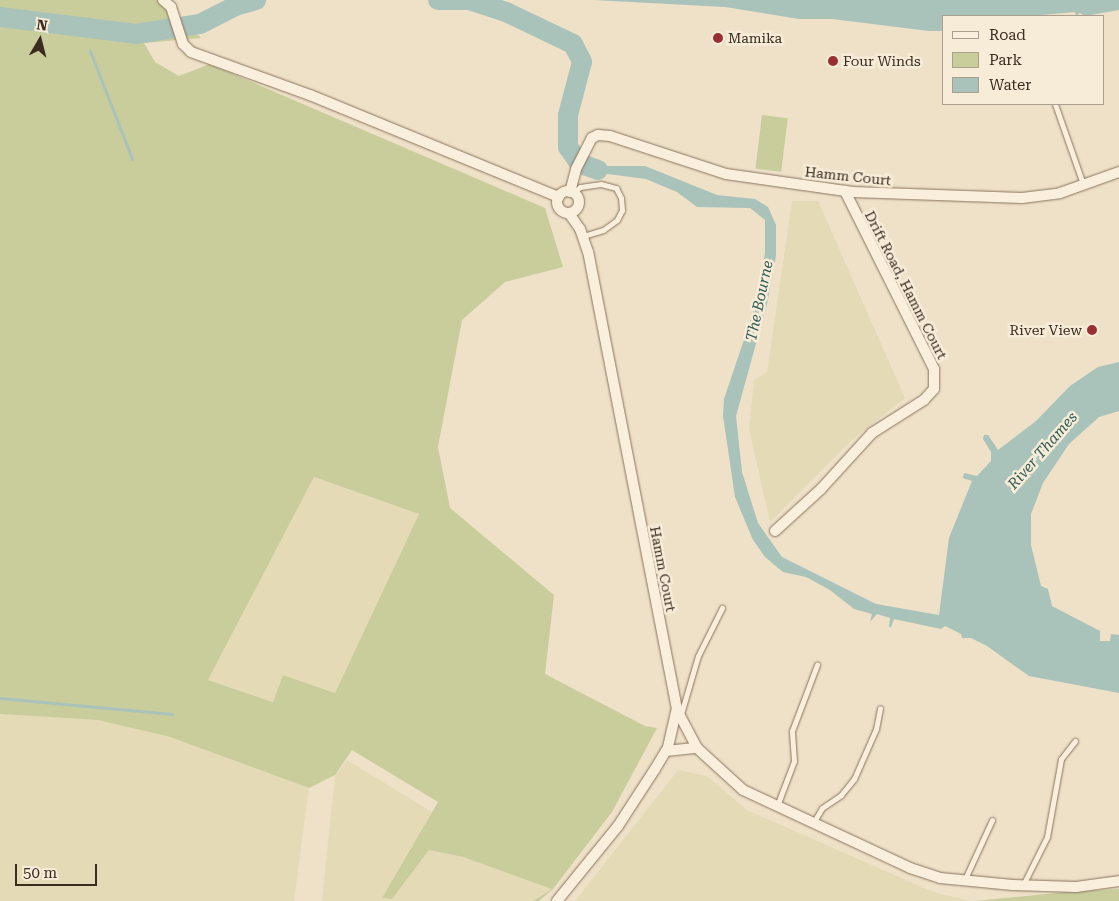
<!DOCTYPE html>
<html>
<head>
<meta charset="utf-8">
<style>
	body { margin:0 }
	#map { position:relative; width:1119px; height:901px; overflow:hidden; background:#eee1c8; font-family:"Roboto Serif",serif }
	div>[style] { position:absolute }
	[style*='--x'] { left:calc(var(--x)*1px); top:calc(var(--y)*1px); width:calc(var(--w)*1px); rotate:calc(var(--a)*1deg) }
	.farmland>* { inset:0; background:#e4dbb6 }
	.green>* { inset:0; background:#c9cd9c; transform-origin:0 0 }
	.water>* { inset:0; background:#a9c2ba }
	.stream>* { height:3px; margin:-1.5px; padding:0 1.5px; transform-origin:1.5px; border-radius:1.5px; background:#a9c2ba }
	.river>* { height:20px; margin:-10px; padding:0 10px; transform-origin:10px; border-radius:10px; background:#a9c2ba }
	.roads { filter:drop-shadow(0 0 1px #8a735d) drop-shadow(0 0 1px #8a735d) }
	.service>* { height:5px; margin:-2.5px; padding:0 2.5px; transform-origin:2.5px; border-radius:2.5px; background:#f9efdc }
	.minor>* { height:10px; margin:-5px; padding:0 5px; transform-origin:5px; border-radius:5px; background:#f9efdc }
	.minor>.ring { margin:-5px; padding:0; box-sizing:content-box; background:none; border:10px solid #f9efdc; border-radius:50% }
	.dots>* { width:14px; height:14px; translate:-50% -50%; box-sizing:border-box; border:2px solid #f6ecd8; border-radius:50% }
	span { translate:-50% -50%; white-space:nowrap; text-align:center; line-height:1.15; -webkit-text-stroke:5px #f6ecd8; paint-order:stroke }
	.poi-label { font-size:14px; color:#3b2c20 }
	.left { translate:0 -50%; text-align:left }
	.right { translate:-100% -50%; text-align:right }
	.street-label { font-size:14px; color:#3b2c20 }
	.water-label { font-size:15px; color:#305a56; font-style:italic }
	.legend { position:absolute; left:942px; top:15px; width:162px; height:90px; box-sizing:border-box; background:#f6ecd8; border:1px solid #ab9f8e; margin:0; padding:6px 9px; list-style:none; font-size:15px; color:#3b2c20 }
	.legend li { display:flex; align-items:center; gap:10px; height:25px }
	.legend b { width:25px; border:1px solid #ab9f8e }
	.north { position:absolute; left:15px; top:15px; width:50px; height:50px; -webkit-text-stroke:4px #f6ecd8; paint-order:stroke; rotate:8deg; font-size:14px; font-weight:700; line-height:20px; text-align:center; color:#3b2c20 }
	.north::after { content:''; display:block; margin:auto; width:18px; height:22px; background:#3b2c20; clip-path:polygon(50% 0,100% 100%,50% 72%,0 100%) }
	.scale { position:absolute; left:15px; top:864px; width:82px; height:22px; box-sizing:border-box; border:2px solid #3b2c20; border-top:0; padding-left:6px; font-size:15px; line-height:18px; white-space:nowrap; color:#3b2c20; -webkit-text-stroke:4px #f6ecd8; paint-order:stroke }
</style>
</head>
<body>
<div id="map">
	<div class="farmland">
		<div style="clip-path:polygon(792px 201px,818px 201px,905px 398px,852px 440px,770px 522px,749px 429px,754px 380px,767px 372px)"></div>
		<div style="clip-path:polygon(314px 477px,419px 514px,335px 693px,283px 675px,274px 702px,208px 680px)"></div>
		<div style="clip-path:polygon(0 714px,98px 720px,170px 737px,309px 788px,294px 901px,0 901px)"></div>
		<div style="clip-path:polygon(347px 760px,432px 812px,383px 898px,392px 898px,429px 850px,463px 857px,553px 889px,533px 901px,322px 901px,335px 775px)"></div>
		<div style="clip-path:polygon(678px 770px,707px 776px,747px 810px,933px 892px,971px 901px,575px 901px)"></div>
	</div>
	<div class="green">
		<div style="clip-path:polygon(evenodd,0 0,163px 0,201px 38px,144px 43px,155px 62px,179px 76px,210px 64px,545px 208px,563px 267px,505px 282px,462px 320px,438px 447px,450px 508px,554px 595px,545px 674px,645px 726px,657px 728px,612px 812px,553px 889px,539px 901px,533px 901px,552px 889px,463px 857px,429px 850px,392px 899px,382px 898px,438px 802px,352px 750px,335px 775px,309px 788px,170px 737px,98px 720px,0 714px,0 0,314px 477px,419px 514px,335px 693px,283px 675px,273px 702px,208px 680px,314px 477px)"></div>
		<div style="left:762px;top:115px;width:26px;height:54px;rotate:7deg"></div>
		<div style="clip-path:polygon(1119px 889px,1119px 901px,974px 901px,1066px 892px)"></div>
	</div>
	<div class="water">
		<div style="clip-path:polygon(593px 0,1119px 0,1119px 10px,1085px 16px,1080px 13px,1076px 16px,1075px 12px,1031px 16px,943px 16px,943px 31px,929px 31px,832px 19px,799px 19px,725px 7px)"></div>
		<div style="clip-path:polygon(584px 159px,605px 166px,645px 166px,717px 195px,755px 199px,768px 207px,776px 225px,776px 256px,767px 304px,736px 416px,742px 472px,758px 523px,782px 557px,876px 604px,939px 615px,949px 538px,972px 481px,963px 478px,964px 473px,977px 476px,991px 461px,991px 452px,983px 439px,984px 435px,988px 435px,998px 450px,1036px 421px,1070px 386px,1098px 367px,1119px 362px,1119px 411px,1099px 417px,1069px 444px,1043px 483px,1031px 514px,1031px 545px,1041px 586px,1048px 589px,1052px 606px,1100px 631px,1100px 641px,1110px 641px,1111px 634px,1119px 635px,1119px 693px,1029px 676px,987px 646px,971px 638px,962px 638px,961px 634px,945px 626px,941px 629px,894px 619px,891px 627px,889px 627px,890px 618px,877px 614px,870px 622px,872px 614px,854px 609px,830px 590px,806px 577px,783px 572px,765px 557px,753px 540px,735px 497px,723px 416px,724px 399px,754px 310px,765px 253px,765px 220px,750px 208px,697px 207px,677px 192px,646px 179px,585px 171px,579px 166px)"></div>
	</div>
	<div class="stream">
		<div style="--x:90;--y:51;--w:116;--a:68.7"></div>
		<div style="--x:0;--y:698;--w:173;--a:5.3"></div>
	</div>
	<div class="river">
		<div style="--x:438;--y:0;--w:28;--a:0"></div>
		<div style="--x:469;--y:0;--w:39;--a:18"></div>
		<div style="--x:506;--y:12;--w:74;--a:25.5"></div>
		<div style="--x:573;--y:44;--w:20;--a:63"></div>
		<div style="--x:582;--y:62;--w:55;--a:104.8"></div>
		<div style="--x:568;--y:115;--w:32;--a:90"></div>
		<div style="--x:568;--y:147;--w:19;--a:55"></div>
		<div style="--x:579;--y:163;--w:20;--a:20"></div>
		<div style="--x:0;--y:17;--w:137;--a:7.1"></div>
		<div style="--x:136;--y:34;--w:65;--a:-8.9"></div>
		<div style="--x:200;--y:24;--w:39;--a:-27"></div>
		<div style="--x:235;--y:6;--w:22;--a:-16"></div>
	</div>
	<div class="roads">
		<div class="service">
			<div style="--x:1055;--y:104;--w:85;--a:70.7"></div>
			<div style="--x:573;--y:193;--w:9;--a:-41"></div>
			<div style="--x:580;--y:187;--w:21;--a:-8"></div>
			<div style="--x:601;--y:184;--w:16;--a:15"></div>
			<div style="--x:616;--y:188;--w:11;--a:63"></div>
			<div style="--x:621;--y:198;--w:12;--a:85"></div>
			<div style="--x:622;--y:210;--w:11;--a:117"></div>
			<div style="--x:617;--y:220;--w:17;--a:144"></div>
			<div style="--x:603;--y:230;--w:21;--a:163"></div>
			<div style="--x:681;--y:714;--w:60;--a:-73.7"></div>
			<div style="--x:698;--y:656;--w:54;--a:-63.4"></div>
			<div style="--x:777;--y:806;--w:48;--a:-69.3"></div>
			<div style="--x:794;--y:761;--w:30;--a:-94"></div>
			<div style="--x:792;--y:731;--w:71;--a:-69.3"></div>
			<div style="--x:813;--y:823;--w:17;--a:-59"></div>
			<div style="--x:822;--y:808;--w:23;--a:-34"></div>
			<div style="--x:841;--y:795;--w:21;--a:-51"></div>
			<div style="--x:854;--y:779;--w:55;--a:-66.3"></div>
			<div style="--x:876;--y:729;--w:21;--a:-79"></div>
			<div style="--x:964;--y:881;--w:67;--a:-65.3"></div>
			<div style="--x:1023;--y:885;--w:54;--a:-63.4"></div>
			<div style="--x:1047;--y:837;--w:79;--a:-79.8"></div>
			<div style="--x:1061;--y:759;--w:23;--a:-52"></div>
		</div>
		<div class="minor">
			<div style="--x:163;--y:0;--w:11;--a:41"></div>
			<div style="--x:171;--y:7;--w:39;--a:72"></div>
			<div style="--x:183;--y:44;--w:11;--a:45"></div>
			<div style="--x:191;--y:52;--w:127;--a:19.9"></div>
			<div style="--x:310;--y:95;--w:269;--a:22.3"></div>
			<div class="ring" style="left:557px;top:191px;width:12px;height:12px"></div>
			<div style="--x:570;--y:192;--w:24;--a:-75"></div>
			<div style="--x:576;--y:169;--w:35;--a:-63"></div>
			<div style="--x:592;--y:138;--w:7;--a:-27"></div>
			<div style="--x:598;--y:135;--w:12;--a:5"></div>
			<div style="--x:610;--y:136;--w:122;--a:18.1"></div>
			<div style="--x:726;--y:174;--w:128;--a:8.1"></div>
			<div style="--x:853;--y:192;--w:169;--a:2"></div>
			<div style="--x:1022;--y:198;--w:38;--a:-7"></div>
			<div style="--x:1060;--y:193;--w:63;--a:-19.6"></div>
			<div style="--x:775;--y:531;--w:62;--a:-42.4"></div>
			<div style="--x:821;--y:489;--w:76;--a:-47.7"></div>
			<div style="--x:872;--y:433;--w:62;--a:-32.4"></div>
			<div style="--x:924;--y:400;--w:15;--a:-48"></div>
			<div style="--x:934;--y:389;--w:20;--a:-90"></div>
			<div style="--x:934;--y:369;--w:199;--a:-116.6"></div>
			<div style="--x:677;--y:710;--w:43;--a:62.2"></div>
			<div style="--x:697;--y:748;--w:62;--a:42.4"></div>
			<div style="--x:743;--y:790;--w:184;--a:25"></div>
			<div style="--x:910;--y:868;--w:32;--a:18"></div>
			<div style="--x:940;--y:878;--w:73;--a:5.5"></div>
			<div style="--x:1013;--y:885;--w:63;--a:1.8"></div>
			<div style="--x:1076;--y:887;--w:43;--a:-7.9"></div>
			<div style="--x:666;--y:751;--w:31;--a:-6"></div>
			<div style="--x:557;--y:901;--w:97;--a:-50.9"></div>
			<div style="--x:618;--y:826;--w:68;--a:-57"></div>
			<div style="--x:655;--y:769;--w:26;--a:-59"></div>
			<div style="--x:668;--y:747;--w:39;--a:-77"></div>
			<div style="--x:677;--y:709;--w:466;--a:-101"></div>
			<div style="--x:588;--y:252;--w:24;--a:-109"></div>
			<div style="--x:580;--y:229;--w:19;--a:-125"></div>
		</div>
	</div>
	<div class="dots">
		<div style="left:718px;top:38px;background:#992e33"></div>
		<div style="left:833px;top:61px;background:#992e33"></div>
		<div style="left:1092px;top:330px;background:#992e33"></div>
	</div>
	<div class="poi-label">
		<span class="left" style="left:728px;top:38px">Mamika</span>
		<span class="left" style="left:843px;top:61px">Four Winds</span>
		<span class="right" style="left:1082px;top:330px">River View</span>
	</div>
	<div class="street-label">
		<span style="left:848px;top:176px;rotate:6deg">Hamm Court</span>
		<span style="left:906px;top:285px;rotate:63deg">Drift Road, Hamm Court</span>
		<span style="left:663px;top:569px;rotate:79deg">Hamm Court</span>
	</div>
	<div class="water-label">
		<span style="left:760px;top:301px;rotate:-78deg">The Bourne</span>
		<span style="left:1043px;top:451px;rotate:-49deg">River Thames</span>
	</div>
	<ul class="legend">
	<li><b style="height:6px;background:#f9efdc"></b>Road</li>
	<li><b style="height:14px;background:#c9cd9c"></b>Park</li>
	<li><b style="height:14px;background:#a9c2ba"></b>Water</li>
	</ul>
	<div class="north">N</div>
	<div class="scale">50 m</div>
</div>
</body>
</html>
